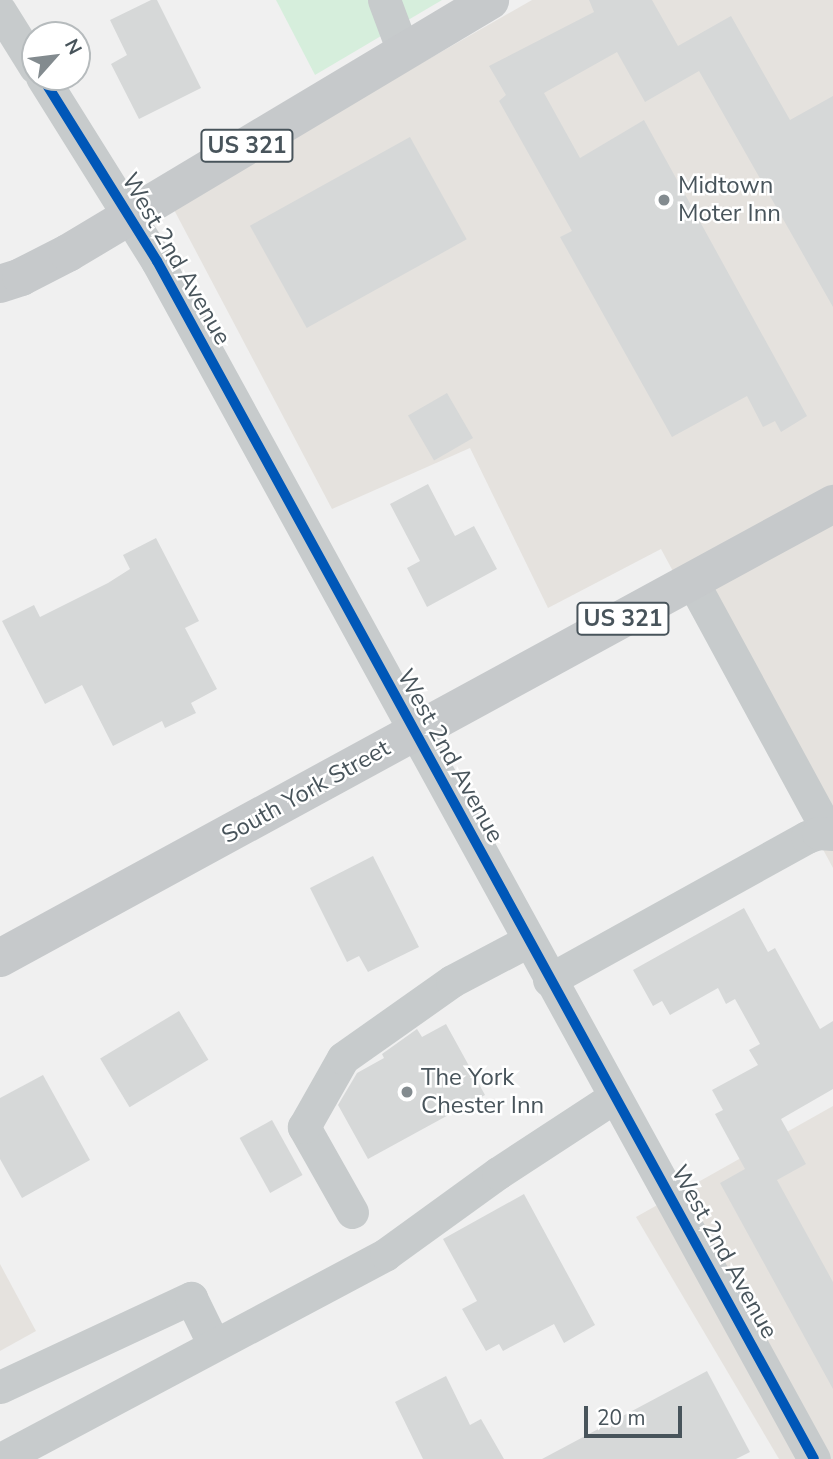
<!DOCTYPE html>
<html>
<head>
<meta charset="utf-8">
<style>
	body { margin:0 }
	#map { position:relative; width:833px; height:1459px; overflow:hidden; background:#f0f0f0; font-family:"Nunito Sans",sans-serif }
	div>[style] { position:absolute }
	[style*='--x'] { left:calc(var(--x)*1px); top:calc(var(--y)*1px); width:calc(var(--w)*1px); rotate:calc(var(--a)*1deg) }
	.commercial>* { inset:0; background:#e5e2de }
	.green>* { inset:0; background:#d6eedc }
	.building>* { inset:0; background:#d6d8d8; transform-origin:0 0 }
	.minor>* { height:33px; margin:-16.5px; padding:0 16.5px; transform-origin:16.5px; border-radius:16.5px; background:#c7cbcc }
	.major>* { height:38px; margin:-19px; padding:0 19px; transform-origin:19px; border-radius:19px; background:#c6c9cb }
	.cycleway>* { height:10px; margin:-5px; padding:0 5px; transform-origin:5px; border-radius:5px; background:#0057b8 }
	.dots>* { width:19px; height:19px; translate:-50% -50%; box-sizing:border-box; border:4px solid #fff; border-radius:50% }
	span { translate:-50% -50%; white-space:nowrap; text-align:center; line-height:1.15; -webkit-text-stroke:5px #fff; paint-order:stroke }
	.shield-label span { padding:2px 5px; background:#fff; border:2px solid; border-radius:5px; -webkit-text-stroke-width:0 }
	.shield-label { font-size:23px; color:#48545b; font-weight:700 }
	.poi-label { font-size:24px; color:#48545b }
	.left { translate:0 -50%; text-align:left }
	.street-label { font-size:24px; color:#48545b }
	.north { position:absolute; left:21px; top:21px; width:70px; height:70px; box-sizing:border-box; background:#fff; border:2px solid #b6bbbd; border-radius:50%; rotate:62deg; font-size:19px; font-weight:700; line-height:28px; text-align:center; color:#48545b }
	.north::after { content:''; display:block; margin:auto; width:24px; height:32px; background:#838b8f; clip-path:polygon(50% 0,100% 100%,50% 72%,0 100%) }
	.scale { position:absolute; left:584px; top:1406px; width:98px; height:32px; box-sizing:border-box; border:4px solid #48545b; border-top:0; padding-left:9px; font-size:21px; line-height:24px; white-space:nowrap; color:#48545b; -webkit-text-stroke:5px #fff; paint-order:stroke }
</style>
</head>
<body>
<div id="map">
	<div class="commercial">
		<div style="clip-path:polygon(532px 0,833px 0,833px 868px,661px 549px,548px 608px,470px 448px,332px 509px,172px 206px)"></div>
		<div style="clip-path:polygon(833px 1106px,833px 1459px,779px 1459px,636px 1217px)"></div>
		<div style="clip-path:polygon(0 1264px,36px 1331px,0 1351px)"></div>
	</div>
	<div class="green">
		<div style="clip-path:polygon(276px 0,442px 0,315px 75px)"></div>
	</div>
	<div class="building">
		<div style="clip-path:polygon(151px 0,157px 0,201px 88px,139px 119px,111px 64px,127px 55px,110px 20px)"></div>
		<div style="clip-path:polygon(589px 0,652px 0,678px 46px,731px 16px,790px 120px,833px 96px,833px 307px,699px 71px,645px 102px,617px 52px,544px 93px,580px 158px,644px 120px,807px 416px,781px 432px,775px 421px,763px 427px,747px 396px,672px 437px,560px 237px,572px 231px,499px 101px,506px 95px,489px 66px,594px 12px)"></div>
		<div style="left:410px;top:137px;width:117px;height:183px;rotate:61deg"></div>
		<div style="left:447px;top:393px;width:52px;height:45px;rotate:60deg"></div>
		<div style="clip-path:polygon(428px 484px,455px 536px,474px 526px,497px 569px,427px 607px,407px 568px,420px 561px,390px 504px)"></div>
		<div style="clip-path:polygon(156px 538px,199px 621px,185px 628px,217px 689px,191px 703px,196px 713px,165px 728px,162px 721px,113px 746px,82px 685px,45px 704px,2px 621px,34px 605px,40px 617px,108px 583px,130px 569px,123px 555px)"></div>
		<div style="clip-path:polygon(373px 856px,419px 947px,368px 972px,359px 956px,347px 962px,310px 888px)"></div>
		<div style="clip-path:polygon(744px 908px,768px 952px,775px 948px,820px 1029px,833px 1021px,833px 1089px,781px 1119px,806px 1164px,777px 1180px,833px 1282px,833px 1389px,720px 1183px,745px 1169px,715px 1114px,723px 1110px,712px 1090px,758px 1065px,749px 1050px,760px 1044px,735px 999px,726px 1004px,718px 988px,670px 1015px,662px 1001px,653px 1006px,633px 970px)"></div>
		<div style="left:179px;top:1011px;width:57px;height:92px;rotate:59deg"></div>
		<div style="clip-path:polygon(446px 1024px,485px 1095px,368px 1159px,338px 1105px,357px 1073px,384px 1058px,382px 1054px,417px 1029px,422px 1037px)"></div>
		<div style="clip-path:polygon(43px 1075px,90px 1160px,22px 1198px,0 1159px,0 1098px)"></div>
		<div style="left:272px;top:1120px;width:63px;height:37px;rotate:61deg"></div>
		<div style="clip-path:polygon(524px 1194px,595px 1325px,564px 1343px,554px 1324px,503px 1351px,499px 1344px,486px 1351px,462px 1309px,477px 1301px,443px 1239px)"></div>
		<div style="clip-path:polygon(707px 1371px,750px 1452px,736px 1459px,542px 1459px)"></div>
		<div style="clip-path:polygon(446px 1376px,470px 1425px,481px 1419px,504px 1459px,423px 1459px,395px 1402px)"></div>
	</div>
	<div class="minor">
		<div style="--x:384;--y:0;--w:54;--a:69.6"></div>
		<div style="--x:0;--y:11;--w:66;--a:58"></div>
		<div style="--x:42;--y:77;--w:217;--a:58"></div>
		<div style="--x:157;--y:261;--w:1366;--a:61.26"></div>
		<div style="--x:692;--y:581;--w:287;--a:61.5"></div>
		<div style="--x:549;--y:980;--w:295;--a:-29"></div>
		<div style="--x:807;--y:837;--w:12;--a:-20"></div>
		<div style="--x:818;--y:833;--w:15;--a:4"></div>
		<div style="--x:352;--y:1212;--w:98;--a:-119.5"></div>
		<div style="--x:304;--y:1127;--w:79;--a:-60.5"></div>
		<div style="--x:343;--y:1058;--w:133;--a:-35.2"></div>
		<div style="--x:452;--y:981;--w:86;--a:-27.8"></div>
		<div style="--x:0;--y:1387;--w:211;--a:-25"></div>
		<div style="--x:191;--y:1298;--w:52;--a:63.9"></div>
		<div style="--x:1;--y:1459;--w:436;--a:-28"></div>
		<div style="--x:386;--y:1254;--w:138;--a:-35.9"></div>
		<div style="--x:498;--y:1173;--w:139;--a:-33.2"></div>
	</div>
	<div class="major">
		<div style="--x:0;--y:284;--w:22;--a:-18"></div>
		<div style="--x:21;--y:277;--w:53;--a:-27.1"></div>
		<div style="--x:68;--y:253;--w:492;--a:-30.9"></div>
		<div style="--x:0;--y:958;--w:949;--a:-28.59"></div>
	</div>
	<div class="cycleway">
		<div style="--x:42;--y:77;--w:217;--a:58"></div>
		<div style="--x:157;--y:261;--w:1366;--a:61.26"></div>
	</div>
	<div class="dots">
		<div style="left:664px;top:200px;background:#838b8f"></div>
		<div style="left:407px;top:1092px;background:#838b8f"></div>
	</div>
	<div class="shield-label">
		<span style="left:247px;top:146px">US 321</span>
		<span style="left:623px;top:619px">US 321</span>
	</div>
	<div class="poi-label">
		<span class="left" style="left:678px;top:200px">Midtown<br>Moter Inn</span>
		<span class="left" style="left:421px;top:1092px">The York<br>Chester Inn</span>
	</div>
	<div class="street-label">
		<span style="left:176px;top:259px;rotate:60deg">West 2nd Avenue</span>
		<span style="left:450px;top:756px;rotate:61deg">West 2nd Avenue</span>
		<span style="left:306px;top:792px;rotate:-29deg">South York Street</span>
		<span style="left:724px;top:1252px;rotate:61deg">West 2nd Avenue</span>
	</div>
	<div class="north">N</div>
	<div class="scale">20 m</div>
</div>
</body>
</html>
